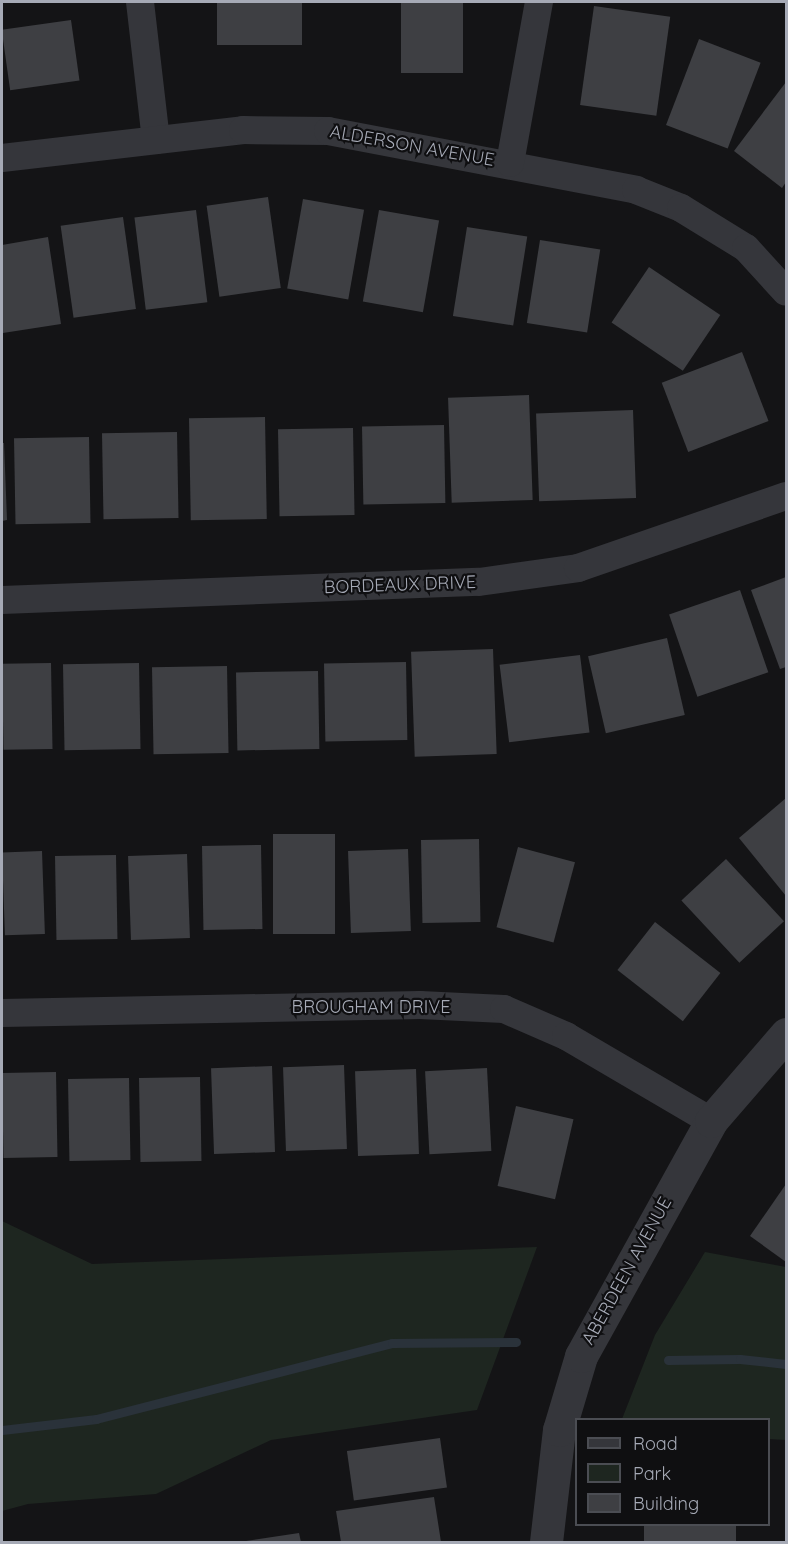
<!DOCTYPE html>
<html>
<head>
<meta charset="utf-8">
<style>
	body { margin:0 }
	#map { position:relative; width:788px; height:1544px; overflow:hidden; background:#141416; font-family:Quicksand,sans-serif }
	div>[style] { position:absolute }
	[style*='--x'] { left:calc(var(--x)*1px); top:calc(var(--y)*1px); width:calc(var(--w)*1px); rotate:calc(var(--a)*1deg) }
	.green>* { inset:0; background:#1e2620 }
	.stream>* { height:9px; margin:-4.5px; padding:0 4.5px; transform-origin:4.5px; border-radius:4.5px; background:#2a323a }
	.building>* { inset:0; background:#3e3f43; transform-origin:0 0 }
	.minor>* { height:28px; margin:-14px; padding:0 14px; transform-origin:14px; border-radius:14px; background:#35363b }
	.tertiary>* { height:33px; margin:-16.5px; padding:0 16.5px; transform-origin:16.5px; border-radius:16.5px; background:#35363b }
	span { translate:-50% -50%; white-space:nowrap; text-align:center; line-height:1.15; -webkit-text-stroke:4.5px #0f0f11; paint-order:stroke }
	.street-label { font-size:18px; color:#a6aab6 }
	.frame { position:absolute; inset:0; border:3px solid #a6aab6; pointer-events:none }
	.legend { position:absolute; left:575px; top:1418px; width:195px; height:108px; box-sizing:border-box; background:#0f0f11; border:2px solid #4b4d53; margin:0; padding:8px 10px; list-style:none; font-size:18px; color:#a6aab6 }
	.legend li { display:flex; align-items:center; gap:12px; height:30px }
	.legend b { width:30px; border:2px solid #4b4d53 }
</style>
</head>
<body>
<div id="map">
	<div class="green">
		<div style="clip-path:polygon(2px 1221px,92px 1264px,537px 1247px,477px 1410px,271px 1440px,156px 1494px,28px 1504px,2px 1511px)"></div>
		<div style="clip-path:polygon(705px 1252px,786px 1267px,786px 1440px,769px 1439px,768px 1420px,622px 1419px,655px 1335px)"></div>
	</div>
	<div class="stream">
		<div style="--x:668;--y:1360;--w:72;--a:-0.8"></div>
		<div style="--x:740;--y:1359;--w:46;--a:6.2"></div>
		<div style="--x:2;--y:1430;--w:95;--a:-6.7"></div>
		<div style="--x:96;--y:1419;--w:306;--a:-14.4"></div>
		<div style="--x:392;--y:1343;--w:124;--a:-0.5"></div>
	</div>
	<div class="building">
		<div style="left:217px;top:2px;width:85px;height:43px"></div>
		<div style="left:401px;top:2px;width:62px;height:71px"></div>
		<div style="left:594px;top:6px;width:77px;height:100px;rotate:8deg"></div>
		<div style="left:71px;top:20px;width:61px;height:70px;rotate:82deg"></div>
		<div style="left:699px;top:39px;width:66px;height:92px;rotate:21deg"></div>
		<div style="clip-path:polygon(786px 82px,786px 182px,782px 188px,734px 151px)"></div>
		<div style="left:268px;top:197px;width:92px;height:62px;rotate:82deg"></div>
		<div style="left:303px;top:199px;width:62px;height:91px;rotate:10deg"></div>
		<div style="left:196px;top:210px;width:93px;height:62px;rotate:83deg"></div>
		<div style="left:379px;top:210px;width:61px;height:93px;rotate:10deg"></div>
		<div style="left:123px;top:217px;width:93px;height:63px;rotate:82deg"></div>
		<div style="left:467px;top:227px;width:61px;height:90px;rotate:9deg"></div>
		<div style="clip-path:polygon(48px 237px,61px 324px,3px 333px,2px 245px)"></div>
		<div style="left:540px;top:240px;width:61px;height:84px;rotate:9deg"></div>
		<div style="left:649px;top:267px;width:86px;height:67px;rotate:34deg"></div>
		<div style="left:742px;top:352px;width:74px;height:86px;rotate:69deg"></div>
		<div style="left:529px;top:395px;width:105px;height:81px;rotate:88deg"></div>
		<div style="left:633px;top:410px;width:88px;height:97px;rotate:88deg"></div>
		<div style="left:265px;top:417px;width:102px;height:76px;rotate:89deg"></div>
		<div style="left:444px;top:425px;width:78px;height:82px;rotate:89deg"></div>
		<div style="left:353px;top:428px;width:87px;height:75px;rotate:89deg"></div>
		<div style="left:177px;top:432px;width:86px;height:75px;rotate:89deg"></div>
		<div style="left:89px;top:437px;width:86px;height:75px;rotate:89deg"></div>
		<div style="clip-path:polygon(2px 443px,4px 443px,7px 520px,2px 521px)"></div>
		<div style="clip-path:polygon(786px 577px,786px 667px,780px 669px,751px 590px)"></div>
		<div style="left:740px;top:590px;width:87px;height:75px;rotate:71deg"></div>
		<div style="left:667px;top:638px;width:79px;height:81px;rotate:77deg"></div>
		<div style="left:493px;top:649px;width:105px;height:82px;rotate:88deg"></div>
		<div style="left:580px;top:655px;width:78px;height:81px;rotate:83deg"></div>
		<div style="left:406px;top:662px;width:78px;height:82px;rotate:89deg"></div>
		<div style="left:51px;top:663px;width:86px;height:49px;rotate:89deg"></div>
		<div style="left:139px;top:663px;width:86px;height:76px;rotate:89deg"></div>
		<div style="left:227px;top:666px;width:87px;height:75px;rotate:89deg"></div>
		<div style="left:318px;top:671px;width:78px;height:82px;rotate:89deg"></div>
		<div style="clip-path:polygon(786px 798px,786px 896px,739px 838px)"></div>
		<div style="left:335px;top:834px;width:100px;height:62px;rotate:90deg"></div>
		<div style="left:479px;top:839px;width:83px;height:58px;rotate:89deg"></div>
		<div style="left:261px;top:845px;width:84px;height:59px;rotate:89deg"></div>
		<div style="left:518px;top:847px;width:59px;height:83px;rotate:15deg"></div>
		<div style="left:408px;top:849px;width:82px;height:60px;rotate:88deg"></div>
		<div style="left:42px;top:851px;width:83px;height:40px;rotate:88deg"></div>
		<div style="left:187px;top:854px;width:84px;height:59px;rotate:88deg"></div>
		<div style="left:116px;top:855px;width:84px;height:61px;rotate:89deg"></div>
		<div style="left:726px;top:859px;width:85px;height:61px;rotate:47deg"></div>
		<div style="left:655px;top:922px;width:83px;height:61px;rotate:38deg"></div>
		<div style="left:344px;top:1065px;width:84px;height:61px;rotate:88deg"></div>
		<div style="left:272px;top:1066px;width:86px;height:61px;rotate:88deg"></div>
		<div style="left:487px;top:1068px;width:83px;height:62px;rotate:87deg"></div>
		<div style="left:416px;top:1069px;width:85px;height:61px;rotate:88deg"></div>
		<div style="left:56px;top:1072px;width:85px;height:54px;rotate:89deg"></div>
		<div style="left:200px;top:1077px;width:84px;height:61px;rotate:89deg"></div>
		<div style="left:129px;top:1078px;width:82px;height:61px;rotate:89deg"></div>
		<div style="left:516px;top:1106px;width:59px;height:82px;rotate:13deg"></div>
		<div style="clip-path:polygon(786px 1184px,786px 1262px,750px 1236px)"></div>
		<div style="left:440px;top:1438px;width:50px;height:94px;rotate:82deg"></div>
		<div style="clip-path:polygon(434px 1497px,441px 1542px,341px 1542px,336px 1511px)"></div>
		<div style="left:644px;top:1524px;width:92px;height:18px"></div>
		<div style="clip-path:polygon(299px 1533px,301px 1542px,246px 1542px,246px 1541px)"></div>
	</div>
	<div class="minor">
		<div style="--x:140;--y:2;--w:139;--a:83.4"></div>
		<div style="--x:2;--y:158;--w:243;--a:-6.6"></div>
		<div style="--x:243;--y:130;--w:85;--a:0.7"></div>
		<div style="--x:328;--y:131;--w:314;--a:10.8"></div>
		<div style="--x:636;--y:190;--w:48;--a:21.8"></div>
		<div style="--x:681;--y:208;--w:76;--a:31.6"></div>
		<div style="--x:746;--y:248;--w:59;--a:47.7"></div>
		<div style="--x:510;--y:163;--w:164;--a:-79.8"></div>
		<div style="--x:2;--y:600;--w:477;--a:-2.2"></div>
		<div style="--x:479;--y:582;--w:100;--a:-8"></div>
		<div style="--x:578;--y:568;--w:220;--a:-19.1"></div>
		<div style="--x:2;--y:1013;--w:418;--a:-1.1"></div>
		<div style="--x:420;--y:1005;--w:84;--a:2.7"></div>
		<div style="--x:504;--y:1009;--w:68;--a:23.5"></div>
		<div style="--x:566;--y:1036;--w:168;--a:30.4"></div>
	</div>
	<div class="tertiary">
		<div style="--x:546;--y:1542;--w:113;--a:-83.4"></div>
		<div style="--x:559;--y:1430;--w:77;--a:-73.4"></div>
		<div style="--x:581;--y:1356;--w:269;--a:-61"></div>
		<div style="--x:711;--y:1121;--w:115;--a:-49.2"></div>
	</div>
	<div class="street-label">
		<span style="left:412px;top:146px;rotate:10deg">ALDERSON AVENUE</span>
		<span style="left:400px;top:585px;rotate:-2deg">BORDEAUX DRIVE</span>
		<span style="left:371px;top:1007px">BROUGHAM DRIVE</span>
		<span style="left:627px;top:1271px;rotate:-61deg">ABERDEEN AVENUE</span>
	</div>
	<div class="frame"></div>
	<ul class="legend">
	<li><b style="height:8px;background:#35363b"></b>Road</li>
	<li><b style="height:16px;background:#1e2620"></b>Park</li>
	<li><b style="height:16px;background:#3e3f43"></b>Building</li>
	</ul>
</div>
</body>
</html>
